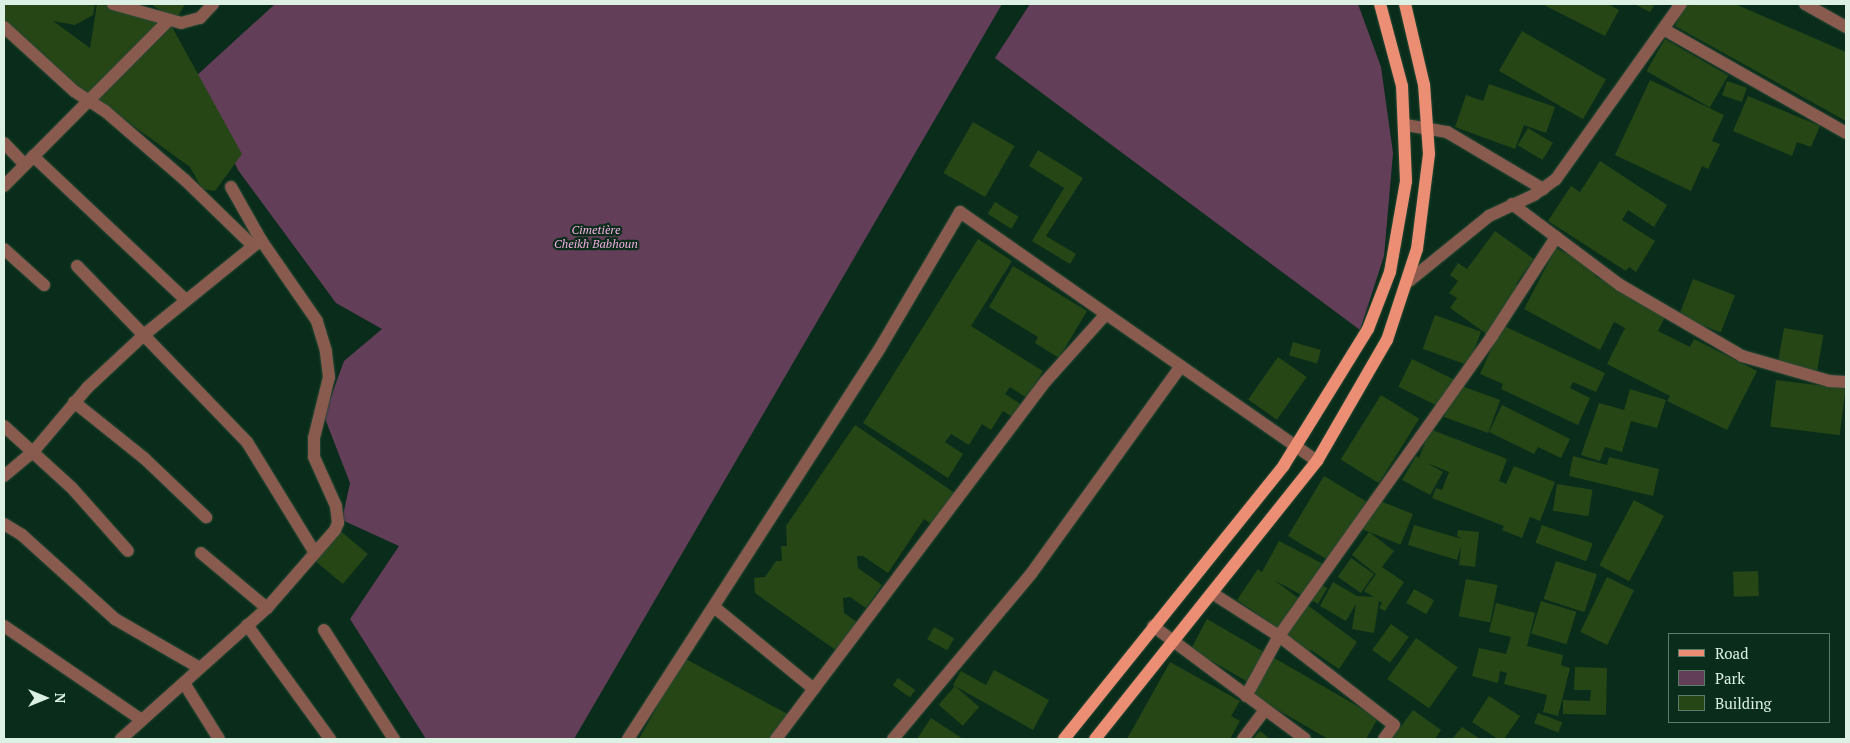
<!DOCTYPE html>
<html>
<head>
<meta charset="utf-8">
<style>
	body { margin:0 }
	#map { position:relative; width:1850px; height:743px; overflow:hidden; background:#092d1a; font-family:"PT Serif",serif }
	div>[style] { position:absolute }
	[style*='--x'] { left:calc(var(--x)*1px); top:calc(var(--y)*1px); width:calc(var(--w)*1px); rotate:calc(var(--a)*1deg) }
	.green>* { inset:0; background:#633e59 }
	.building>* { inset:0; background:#264616; transform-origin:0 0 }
	.roads { filter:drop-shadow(0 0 1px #274836) drop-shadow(0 0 1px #274836) }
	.minor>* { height:12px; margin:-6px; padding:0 6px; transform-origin:6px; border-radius:6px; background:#895b4e }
	.primary>* { height:12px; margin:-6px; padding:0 6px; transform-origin:6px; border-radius:6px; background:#ec8e73 }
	span { translate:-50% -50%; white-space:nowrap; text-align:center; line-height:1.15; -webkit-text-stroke:4.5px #092d1a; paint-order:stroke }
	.park-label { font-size:12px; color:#faaee5; font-style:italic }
	.frame { position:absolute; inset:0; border:5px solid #dcf0e3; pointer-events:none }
	.legend { position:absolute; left:1668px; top:633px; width:162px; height:90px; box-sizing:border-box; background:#092d1a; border:1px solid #5d7b6a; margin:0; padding:6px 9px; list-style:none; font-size:15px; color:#dcf0e3 }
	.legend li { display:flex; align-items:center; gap:10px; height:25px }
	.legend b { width:25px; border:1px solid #5d7b6a }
	.north { position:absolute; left:20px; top:673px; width:50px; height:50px; -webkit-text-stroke:4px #092d1a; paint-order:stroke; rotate:90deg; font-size:14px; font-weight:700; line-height:20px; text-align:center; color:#dcf0e3 }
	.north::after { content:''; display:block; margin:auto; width:18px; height:22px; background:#dcf0e3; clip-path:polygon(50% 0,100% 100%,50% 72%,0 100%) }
</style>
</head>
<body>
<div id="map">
	<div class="green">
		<div style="clip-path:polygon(275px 4px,1002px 4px,574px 739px,426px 739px,350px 619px,399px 546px,342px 520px,350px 483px,324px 416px,344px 361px,382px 329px,336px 303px,238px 170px,195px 77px)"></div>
		<div style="clip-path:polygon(1030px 4px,1358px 4px,1381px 67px,1393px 153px,1384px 256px,1360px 330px,995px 58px)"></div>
	</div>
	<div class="building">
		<div style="clip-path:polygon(4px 4px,95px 4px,93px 15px,75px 25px,53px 21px,90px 48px,97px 4px,168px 16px,151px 4px,185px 4px,172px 27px,242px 154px,215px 191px,202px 189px,190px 167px,4px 32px)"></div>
		<div style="clip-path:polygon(1542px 4px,1608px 4px,1619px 10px,1605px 36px)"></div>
		<div style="clip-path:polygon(1634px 4px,1655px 4px,1650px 12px)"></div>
		<div style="clip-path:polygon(1685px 4px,1735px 4px,1846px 52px,1846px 121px,1675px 26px)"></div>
		<div style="left:1522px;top:31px;width:97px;height:46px;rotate:30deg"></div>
		<div style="left:1665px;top:39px;width:73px;height:37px;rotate:30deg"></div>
		<div style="clip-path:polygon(1650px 80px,1724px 115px,1712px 141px,1720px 144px,1708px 169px,1702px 166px,1691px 191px,1615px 155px)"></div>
		<div style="left:1727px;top:81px;width:21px;height:15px;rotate:19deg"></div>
		<div style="clip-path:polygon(1489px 84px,1555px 107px,1546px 133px,1524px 125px,1515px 149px,1455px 127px,1466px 95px,1483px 101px)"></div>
		<div style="clip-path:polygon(1748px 96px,1820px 126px,1811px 147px,1797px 142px,1792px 156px,1733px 131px)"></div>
		<div style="left:973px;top:122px;width:48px;height:59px;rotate:30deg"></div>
		<div style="left:1528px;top:128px;width:29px;height:20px;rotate:31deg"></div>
		<div style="clip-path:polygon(1038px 150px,1083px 178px,1046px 236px,1076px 254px,1070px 264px,1032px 241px,1064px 188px,1029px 166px)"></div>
		<div style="clip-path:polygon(1600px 161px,1667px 205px,1654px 227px,1628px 210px,1622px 220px,1655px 241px,1636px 272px,1629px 267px,1626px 271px,1548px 221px,1571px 186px,1580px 192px)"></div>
		<div style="left:995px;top:202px;width:28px;height:14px;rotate:32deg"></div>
		<div style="clip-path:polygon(1495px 231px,1534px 259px,1516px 284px,1521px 287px,1488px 335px,1450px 308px,1457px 298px,1449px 293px,1458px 281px,1450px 275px,1458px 263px,1467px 269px)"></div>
		<div style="clip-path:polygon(978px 239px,1012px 261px,971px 326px,1043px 371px,1027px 398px,1010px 387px,1005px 394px,1022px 405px,1014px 418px,1003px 411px,991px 430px,982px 424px,969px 445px,951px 434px,945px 442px,963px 454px,948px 478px,863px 423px)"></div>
		<div style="clip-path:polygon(1556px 248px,1598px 270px,1595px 276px,1666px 315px,1658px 331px,1690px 347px,1694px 339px,1757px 371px,1727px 430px,1667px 401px,1670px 396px,1607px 364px,1625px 328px,1614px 322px,1600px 350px,1524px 309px)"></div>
		<div style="clip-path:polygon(1013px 266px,1087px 311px,1059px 358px,1035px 343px,1038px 337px,989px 307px)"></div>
		<div style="left:1693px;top:279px;width:45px;height:40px;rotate:21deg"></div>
		<div style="left:1435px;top:315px;width:49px;height:36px;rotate:20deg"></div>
		<div style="clip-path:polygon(1502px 325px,1605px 373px,1596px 392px,1573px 382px,1570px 388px,1590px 398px,1578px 425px,1501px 389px,1503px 384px,1480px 374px)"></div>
		<div style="left:1784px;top:328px;width:40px;height:36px;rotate:10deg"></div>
		<div style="left:1293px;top:342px;width:29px;height:14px;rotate:16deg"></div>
		<div style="left:1278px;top:357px;width:35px;height:52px;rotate:35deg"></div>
		<div style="left:1412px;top:359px;width:50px;height:31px;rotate:26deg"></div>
		<div style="left:1776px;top:380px;width:70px;height:47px;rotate:7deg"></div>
		<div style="left:1456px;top:384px;width:47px;height:35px;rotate:20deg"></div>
		<div style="clip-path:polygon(1630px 389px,1666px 400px,1657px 428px,1631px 421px,1622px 452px,1605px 447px,1600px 461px,1581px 455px,1599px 403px,1624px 410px)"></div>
		<div style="left:1381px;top:395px;width:45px;height:76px;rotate:32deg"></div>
		<div style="clip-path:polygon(1502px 405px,1570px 439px,1561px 458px,1538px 447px,1534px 454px,1489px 432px)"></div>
		<div style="clip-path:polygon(855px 425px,962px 498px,940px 530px,924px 519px,888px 573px,863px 556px,857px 556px,858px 568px,882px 585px,866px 608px,850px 597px,843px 598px,844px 613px,857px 622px,837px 651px,755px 593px,754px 578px,765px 577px,776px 561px,782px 561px,781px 546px,787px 546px,786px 526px)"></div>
		<div style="clip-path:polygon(1430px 429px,1507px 459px,1499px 481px,1506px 484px,1514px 466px,1555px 482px,1540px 521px,1530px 517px,1522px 538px,1502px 530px,1504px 526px,1432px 498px,1436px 488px,1442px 490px,1449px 472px,1427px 463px,1443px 472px,1430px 495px,1402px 480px,1416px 456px,1419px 458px)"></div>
		<div style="clip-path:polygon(1573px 456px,1607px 465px,1609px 457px,1659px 469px,1653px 496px,1569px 476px)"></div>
		<div style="left:1324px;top:476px;width:49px;height:70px;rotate:31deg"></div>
		<div style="left:1557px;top:484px;width:36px;height:27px;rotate:9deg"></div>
		<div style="left:1373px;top:498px;width:43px;height:33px;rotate:22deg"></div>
		<div style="left:1634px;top:500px;width:34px;height:74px;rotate:28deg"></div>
		<div style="clip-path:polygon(1414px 525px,1462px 539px,1457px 536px,1458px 530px,1479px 532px,1475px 567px,1459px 565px,1461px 546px,1457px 560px,1408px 545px)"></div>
		<div style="left:1542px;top:525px;width:54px;height:19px;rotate:20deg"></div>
		<div style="left:338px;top:529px;width:39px;height:39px;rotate:40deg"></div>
		<div style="clip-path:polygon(1369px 532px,1394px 551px,1382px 567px,1404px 582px,1385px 611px,1379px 608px,1382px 603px,1379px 601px,1374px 633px,1352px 629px,1356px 604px,1346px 621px,1320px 606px,1333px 582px,1357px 596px,1374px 597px,1364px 591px,1376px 574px,1352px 555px)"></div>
		<div style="clip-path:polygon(1279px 541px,1327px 566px,1318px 583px,1327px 588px,1318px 604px,1274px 580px,1357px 642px,1339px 669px,1311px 650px,1304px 660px,1282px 631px,1237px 600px,1258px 569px,1262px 572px)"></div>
		<div style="left:1351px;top:558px;width:28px;height:23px;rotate:35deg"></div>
		<div style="left:1556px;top:561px;width:43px;height:40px;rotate:18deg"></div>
		<div style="left:1758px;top:571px;width:25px;height:25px;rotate:88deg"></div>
		<div style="left:1607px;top:577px;width:30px;height:61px;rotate:26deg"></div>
		<div style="left:1466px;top:579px;width:32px;height:38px;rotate:11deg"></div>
		<div style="left:1414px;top:589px;width:23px;height:16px;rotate:29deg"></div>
		<div style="left:1541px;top:601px;width:37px;height:34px;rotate:17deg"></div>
		<div style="clip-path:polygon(1496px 603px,1535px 613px,1527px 646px,1563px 655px,1561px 665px,1570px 668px,1558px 716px,1543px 712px,1547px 695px,1504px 684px,1507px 673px,1500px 671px,1498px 683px,1472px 676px,1479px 648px,1506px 654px,1511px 637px,1489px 632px)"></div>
		<div style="clip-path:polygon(1207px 619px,1378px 718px,1366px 739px,1328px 739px,1244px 690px,1248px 682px,1191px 649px)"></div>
		<div style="left:1391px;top:624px;width:22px;height:32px;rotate:36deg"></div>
		<div style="left:934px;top:627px;width:23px;height:14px;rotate:29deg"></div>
		<div style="left:1416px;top:638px;width:51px;height:50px;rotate:35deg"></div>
		<div style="clip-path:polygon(684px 658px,795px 718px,783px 739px,639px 739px)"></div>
		<div style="clip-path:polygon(1170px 662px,1240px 701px,1231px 716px,1240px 721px,1230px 739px,1127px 739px)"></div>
		<div style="clip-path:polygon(1575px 667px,1607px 668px,1606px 715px,1563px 714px,1563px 700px,1590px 701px,1591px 690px,1574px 690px)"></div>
		<div style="clip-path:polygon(994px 670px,1049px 700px,1033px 730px,953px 685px,961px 671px,986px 685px)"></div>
		<div style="left:898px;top:678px;width:21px;height:9px;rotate:35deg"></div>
		<div style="left:955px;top:686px;width:32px;height:25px;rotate:41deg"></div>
		<div style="clip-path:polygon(1489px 696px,1520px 716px,1504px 739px,1498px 739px,1472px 722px)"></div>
		<div style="clip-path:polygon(1413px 710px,1441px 730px,1435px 739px,1392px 739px)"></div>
		<div style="left:1538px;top:713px;width:26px;height:11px;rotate:21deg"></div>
		<div style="clip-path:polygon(931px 718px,963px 739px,917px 739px)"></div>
		<div style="clip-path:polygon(1462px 727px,1480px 739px,1453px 738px)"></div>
		<div style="clip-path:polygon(1260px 731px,1270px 739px,1253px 739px)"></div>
	</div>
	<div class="roads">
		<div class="minor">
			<div style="--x:113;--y:4;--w:71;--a:15.6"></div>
			<div style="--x:181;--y:23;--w:20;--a:-15"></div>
			<div style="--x:200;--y:18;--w:19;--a:-47"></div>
			<div style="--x:1805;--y:4;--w:47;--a:29.3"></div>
			<div style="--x:4;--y:27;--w:95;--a:42.4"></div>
			<div style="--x:74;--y:91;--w:37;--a:33"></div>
			<div style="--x:105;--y:111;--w:106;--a:40.8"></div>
			<div style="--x:185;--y:180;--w:93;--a:44.1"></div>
			<div style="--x:1665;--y:30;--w:208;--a:29.6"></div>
			<div style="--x:1406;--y:125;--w:42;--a:9.7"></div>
			<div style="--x:1447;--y:132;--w:112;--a:30.7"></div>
			<div style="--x:4;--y:143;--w:30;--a:46"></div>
			<div style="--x:33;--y:156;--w:209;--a:43.3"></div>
			<div style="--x:4;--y:186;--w:234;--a:-45.2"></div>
			<div style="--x:1512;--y:204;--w:135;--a:36.9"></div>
			<div style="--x:1620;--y:285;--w:141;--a:30.2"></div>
			<div style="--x:1742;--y:356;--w:91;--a:16"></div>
			<div style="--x:1829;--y:381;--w:17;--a:3"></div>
			<div style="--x:4;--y:249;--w:54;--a:42"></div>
			<div style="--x:77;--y:266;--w:245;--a:46"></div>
			<div style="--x:247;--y:442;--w:130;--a:58.5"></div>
			<div style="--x:1409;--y:281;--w:103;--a:-39.1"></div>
			<div style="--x:1489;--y:216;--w:50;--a:-25"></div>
			<div style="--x:1534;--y:195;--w:27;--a:-36"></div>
			<div style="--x:1556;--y:179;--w:215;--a:-54.5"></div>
			<div style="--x:74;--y:402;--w:90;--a:38.7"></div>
			<div style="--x:144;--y:458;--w:86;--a:43.6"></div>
			<div style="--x:4;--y:426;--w:92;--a:42.4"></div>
			<div style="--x:72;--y:488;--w:84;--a:48.4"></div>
			<div style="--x:4;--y:476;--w:38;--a:-40"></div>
			<div style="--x:33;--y:452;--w:84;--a:-49.8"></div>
			<div style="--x:87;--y:388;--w:79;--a:-43"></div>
			<div style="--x:145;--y:334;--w:149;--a:-39"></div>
			<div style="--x:4;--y:524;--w:21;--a:31"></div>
			<div style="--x:22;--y:535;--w:125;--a:42.1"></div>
			<div style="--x:115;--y:619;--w:98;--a:30"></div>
			<div style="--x:201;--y:553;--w:86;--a:39.8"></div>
			<div style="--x:1212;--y:593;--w:80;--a:32.7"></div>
			<div style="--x:1279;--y:636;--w:145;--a:37.7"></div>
			<div style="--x:1394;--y:725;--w:17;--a:126"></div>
			<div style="--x:714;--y:607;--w:129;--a:39.4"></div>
			<div style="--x:247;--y:625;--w:141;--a:53.9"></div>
			<div style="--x:4;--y:626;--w:167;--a:34.3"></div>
			<div style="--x:1153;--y:626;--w:189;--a:36.6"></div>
			<div style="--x:324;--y:630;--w:130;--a:57.3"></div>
			<div style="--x:184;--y:683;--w:66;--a:58"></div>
			<div style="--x:1246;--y:696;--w:68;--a:-61.2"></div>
			<div style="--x:1279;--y:636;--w:368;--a:-54.6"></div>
			<div style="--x:1492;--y:336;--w:118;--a:-57.1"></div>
			<div style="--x:121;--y:739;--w:196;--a:-41.9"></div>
			<div style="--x:267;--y:608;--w:103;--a:-48.9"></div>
			<div style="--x:335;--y:530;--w:8;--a:-67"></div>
			<div style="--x:338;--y:523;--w:17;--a:-97"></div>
			<div style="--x:336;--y:506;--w:54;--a:-114.2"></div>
			<div style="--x:314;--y:457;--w:19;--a:-90"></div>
			<div style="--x:314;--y:438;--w:63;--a:-76.2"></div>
			<div style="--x:329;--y:377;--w:26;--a:-97"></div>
			<div style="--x:326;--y:351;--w:31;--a:-107"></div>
			<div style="--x:317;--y:321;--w:98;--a:-124.7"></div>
			<div style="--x:261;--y:240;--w:61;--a:-119.5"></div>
			<div style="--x:628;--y:739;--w:465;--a:-57.2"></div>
			<div style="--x:880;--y:348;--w:158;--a:-59.5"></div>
			<div style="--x:960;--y:212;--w:435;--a:34.9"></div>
			<div style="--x:776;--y:739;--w:447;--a:-53"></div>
			<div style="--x:1045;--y:382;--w:91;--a:-48.1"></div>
			<div style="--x:893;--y:739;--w:215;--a:-50.1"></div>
			<div style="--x:1031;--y:574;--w:256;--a:-54.2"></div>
			<div style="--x:1243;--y:739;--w:36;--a:-53"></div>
		</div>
		<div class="primary">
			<div style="--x:1064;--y:739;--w:351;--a:-51.2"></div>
			<div style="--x:1284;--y:465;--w:160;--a:-58.3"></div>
			<div style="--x:1368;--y:329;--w:61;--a:-68.9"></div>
			<div style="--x:1390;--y:272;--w:92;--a:-80"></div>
			<div style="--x:1406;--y:181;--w:95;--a:-92.4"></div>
			<div style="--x:1402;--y:86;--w:85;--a:-105"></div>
			<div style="--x:1095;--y:739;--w:356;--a:-51.4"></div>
			<div style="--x:1317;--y:461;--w:140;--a:-60"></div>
			<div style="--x:1387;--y:340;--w:96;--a:-71.8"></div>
			<div style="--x:1417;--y:249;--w:96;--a:-82.8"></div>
			<div style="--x:1429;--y:154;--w:69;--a:-94.1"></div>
			<div style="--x:1424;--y:85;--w:83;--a:-103.2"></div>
		</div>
	</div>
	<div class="park-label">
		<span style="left:596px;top:237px">Cimetière<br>Cheikh Babhoun</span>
	</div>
	<div class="frame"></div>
	<ul class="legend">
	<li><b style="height:6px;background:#ec8e73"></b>Road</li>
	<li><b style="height:14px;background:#633e59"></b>Park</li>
	<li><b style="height:14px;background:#264616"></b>Building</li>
	</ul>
	<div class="north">N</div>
</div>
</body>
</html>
